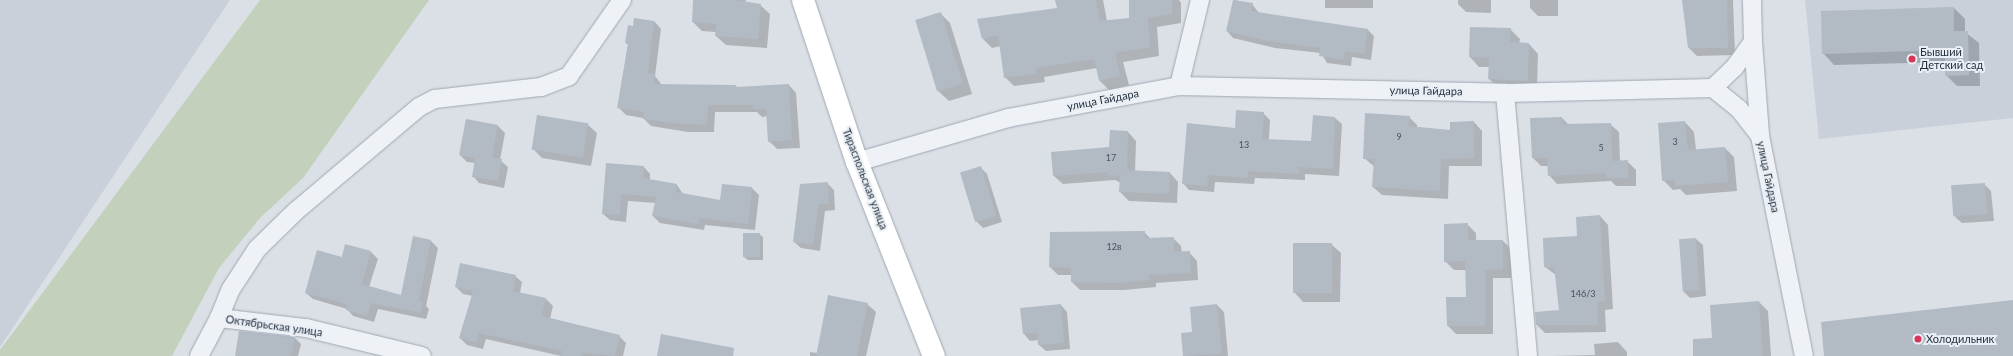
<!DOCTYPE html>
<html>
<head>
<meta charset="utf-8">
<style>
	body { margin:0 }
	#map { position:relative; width:2013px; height:356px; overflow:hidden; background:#dbe0e7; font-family:Lato,sans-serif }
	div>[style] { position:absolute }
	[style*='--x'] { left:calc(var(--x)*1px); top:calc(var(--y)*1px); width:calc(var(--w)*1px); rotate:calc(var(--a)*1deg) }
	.built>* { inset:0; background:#c9d0d9 }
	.green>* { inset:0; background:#c3d1bc }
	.shadow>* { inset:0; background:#0003; transform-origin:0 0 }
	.building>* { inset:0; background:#b2bac4; transform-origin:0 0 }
	.roads { filter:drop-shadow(0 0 1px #a0a7b1) drop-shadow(0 0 1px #a0a7b1) }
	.street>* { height:18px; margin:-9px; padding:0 9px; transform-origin:9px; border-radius:9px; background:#eef1f5 }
	.secondary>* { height:22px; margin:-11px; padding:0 11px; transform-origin:11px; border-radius:11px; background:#fff }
	.dots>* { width:11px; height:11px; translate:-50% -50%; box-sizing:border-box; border:2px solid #eaeff5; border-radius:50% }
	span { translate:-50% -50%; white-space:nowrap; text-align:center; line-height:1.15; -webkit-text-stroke:4px #eaeff5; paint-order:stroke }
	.number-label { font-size:9px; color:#485260 }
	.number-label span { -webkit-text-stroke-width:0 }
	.poi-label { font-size:11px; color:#242f3e }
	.left { translate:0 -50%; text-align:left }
	.street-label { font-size:11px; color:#242f3e }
</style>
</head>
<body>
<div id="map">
	<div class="built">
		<div style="clip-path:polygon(0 0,230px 0,0 347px)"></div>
		<div style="clip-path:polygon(1805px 0,2013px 0,2013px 118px,1819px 139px)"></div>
	</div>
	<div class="green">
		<div style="clip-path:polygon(260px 0,429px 0,303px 178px,260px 218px,219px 268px,172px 356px,0 356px,0 350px)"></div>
	</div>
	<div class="shadow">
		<div style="clip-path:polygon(694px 0,746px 0,745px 3px,760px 5px,770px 14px,767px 48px,726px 45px,716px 36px,716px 32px,702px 31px,693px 22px)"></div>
		<div style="clip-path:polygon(1056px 0,1103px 0,1107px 21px,1130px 19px,1130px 0,1179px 0,1181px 3px,1181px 23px,1157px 27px,1159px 56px,1123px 62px,1129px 85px,1109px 90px,1100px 81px,1097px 68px,1044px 77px,1045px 82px,1014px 86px,1005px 77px,1001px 46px,992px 48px,983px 39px,1058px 8px)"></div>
		<div style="clip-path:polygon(1234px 0,1252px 4px,1259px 13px,1368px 30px,1374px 36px,1371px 60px,1352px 57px,1351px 66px,1327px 63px,1321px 53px,1275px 48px,1233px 38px,1227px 31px)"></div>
		<div style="left:1325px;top:0;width:48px;height:8px"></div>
		<div style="clip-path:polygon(1458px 0,1491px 0,1491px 13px,1466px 12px,1458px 4px)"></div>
		<div style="clip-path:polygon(1530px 0,1558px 0,1558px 16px,1538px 16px,1530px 8px)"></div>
		<div style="clip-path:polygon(1684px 0,1733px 0,1735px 55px,1697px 56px,1689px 48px)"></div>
		<div style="clip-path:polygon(1954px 8px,1965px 19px,1965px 32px,1979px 43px,1980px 86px,1957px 86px,1946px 75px,1946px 62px,1834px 65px,1823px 53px)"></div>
		<div style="clip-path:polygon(940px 13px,950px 23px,972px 94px,949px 101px,939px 92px,916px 21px)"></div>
		<div style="clip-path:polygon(654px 21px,661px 29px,655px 76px,662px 85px,736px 86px,738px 88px,789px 85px,796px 93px,800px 148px,777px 149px,769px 141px,768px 116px,762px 117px,757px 112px,715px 112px,714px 132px,688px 132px,651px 126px,643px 118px,626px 115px,618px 107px,628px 45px,626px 43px,634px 27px)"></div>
		<div style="clip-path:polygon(1471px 28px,1510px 29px,1520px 39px,1519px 44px,1529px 44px,1538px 54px,1537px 90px,1499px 88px,1489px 79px,1490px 67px,1479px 67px,1470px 57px)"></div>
		<div style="clip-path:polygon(1263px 113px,1270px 120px,1269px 140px,1312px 142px,1335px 118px,1342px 124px,1339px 176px,1305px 174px,1305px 180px,1255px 178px,1254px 184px,1215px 182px,1214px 192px,1189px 190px,1183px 183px,1236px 129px)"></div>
		<div style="clip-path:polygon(1409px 117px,1417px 125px,1417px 128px,1451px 131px,1474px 122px,1482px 131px,1482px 166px,1449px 166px,1448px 199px,1382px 195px,1373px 187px,1375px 167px,1364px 158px)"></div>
		<div style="clip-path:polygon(1562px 118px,1569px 125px,1610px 124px,1619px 132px,1620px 162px,1627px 161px,1636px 170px,1636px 186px,1616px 186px,1611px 181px,1557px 184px,1549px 175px,1548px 166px,1541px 166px,1533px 158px)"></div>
		<div style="clip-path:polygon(466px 121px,498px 126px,505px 133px,500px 160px,508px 167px,504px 188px,479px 183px,473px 176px,475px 163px,467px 162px,460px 155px)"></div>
		<div style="clip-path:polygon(1685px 122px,1694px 132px,1696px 150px,1725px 148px,1734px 157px,1737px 191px,1686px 195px,1680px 189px,1673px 190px,1663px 180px)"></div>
		<div style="clip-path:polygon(587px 124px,597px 133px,591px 166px,542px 158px,532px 148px)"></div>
		<div style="clip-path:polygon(1128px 132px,1136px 141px,1135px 172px,1170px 173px,1178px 182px,1177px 203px,1129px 201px,1120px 192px,1121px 183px,1115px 180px,1063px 184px,1054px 176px,1110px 148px)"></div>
		<div style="clip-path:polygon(644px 167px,650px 174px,650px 180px,677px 185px,683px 194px,721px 201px,723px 185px,752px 188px,759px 195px,755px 230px,705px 225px,704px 230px,660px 223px,653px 216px,656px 203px,628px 201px,626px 222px,610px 220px,603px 214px)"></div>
		<div style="clip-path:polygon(981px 168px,987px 174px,1002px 222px,983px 228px,976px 221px)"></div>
		<div style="clip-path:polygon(827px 183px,834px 190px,835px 210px,825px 211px,820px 251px,801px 248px,794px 242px)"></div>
		<div style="clip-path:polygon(1984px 184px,1991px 191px,1994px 221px,1962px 223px,1955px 217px)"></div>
		<div style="clip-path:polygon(1600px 216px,1608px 225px,1613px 309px,1605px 310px,1606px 332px,1545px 333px,1537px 325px,1560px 311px,1556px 275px,1545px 267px)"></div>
		<div style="clip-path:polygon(1467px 224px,1476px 233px,1476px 241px,1503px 241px,1511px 249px,1511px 278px,1493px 278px,1493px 334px,1456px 334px,1448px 326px,1467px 298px,1466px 270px,1454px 270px,1445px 261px)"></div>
		<div style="clip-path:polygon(1144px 232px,1151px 239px,1173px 238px,1181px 246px,1182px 253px,1189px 252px,1197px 261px,1198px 280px,1156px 283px,1156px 287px,1124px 290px,1080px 290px,1072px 282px,1072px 275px,1058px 275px,1050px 267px)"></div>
		<div style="clip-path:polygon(759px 234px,763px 237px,763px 260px,748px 260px,744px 257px)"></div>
		<div style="clip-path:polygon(413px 238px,431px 241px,438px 248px,426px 306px,429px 309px,426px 319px,378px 309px,374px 322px,353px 316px,347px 309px,313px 299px,306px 293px,342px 258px,346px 245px,371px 252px,378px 259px,369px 287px,401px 296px)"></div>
		<div style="clip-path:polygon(1696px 239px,1703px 245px,1706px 296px,1690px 298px,1683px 291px)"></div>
		<div style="clip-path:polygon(1331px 244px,1341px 253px,1340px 302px,1303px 302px,1294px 292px)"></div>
		<div style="clip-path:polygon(515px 276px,522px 282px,520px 293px,546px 299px,553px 306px,550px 319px,619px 336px,626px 343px,623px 356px,561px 356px,486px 339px,483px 349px,467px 345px,460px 338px,473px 296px,463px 294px,456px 287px)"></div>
		<div style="clip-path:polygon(1759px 302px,1768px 311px,1771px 356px,1694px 356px)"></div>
		<div style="clip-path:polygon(867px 304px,876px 312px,866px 356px,810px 356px,810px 352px,817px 353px)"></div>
		<div style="clip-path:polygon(1061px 305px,1067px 312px,1070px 349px,1046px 351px,1039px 345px,1039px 340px,1030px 341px,1024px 334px,1021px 309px)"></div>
		<div style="clip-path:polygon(1217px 305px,1224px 312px,1228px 356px,1184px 356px,1182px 334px,1194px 333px)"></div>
		<div style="clip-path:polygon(295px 338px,301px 344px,298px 356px,236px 356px)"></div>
		<div style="clip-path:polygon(1618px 342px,1627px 352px,1627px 356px,1552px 356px,1595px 355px,1594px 344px)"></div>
	</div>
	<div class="building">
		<div style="clip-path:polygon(693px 0,736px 0,761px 4px,758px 39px,715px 36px,716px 24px,692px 22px)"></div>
		<div style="clip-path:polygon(1055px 0,1096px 0,1100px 21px,1129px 18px,1129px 0,1172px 0,1172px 14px,1148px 18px,1150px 47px,1115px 53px,1120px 76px,1099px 81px,1094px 59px,1036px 68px,1036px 73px,1004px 78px,998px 35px,982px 39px,977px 19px,1057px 8px)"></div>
		<div style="clip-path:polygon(1233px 0,1253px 3px,1251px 11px,1368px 29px,1364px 54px,1345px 51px,1344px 60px,1319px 56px,1320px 48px,1267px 41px,1226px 31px)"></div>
		<div style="clip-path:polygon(1682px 0,1727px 0,1728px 48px,1688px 48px)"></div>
		<div style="clip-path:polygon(1954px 7px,1954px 31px,1968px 31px,1969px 75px,1945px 76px,1945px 50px,1822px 54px,1821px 11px)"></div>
		<div style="left:941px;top:12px;width:75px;height:27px;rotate:73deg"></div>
		<div style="clip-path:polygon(634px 18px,654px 21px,648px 73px,655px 74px,654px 84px,736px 85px,736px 87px,789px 84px,792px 140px,768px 142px,766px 109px,753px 109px,753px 105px,708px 105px,707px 125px,680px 124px,643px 119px,644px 112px,617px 108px,628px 44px,625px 43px,628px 25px,633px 26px)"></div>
		<div style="clip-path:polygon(1470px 27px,1511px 28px,1510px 42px,1529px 43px,1528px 81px,1488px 79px,1489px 58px,1469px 57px)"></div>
		<div style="clip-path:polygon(1236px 110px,1264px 112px,1262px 139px,1311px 141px,1313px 115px,1335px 117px,1333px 169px,1299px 167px,1299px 174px,1248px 171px,1248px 178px,1208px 175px,1207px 186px,1182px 184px,1187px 123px,1235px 128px)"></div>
		<div style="clip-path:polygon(1365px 113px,1410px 116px,1409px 126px,1450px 130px,1450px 122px,1474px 121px,1474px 158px,1441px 159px,1440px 191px,1372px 187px,1374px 159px,1363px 159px)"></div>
		<div style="left:537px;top:115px;width:52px;height:35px;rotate:9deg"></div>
		<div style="clip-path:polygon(1562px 117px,1563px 124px,1611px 123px,1612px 161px,1628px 160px,1628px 178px,1606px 178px,1606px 173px,1548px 176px,1547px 158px,1532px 158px,1530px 118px)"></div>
		<div style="clip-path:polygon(466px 119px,498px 125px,492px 158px,502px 159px,498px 181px,472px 177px,475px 158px,459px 155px)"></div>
		<div style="clip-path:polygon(1685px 121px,1688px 150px,1725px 147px,1728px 182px,1675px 186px,1675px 180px,1662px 181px,1658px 123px)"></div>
		<div style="clip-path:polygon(1110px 130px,1128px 131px,1127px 170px,1170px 172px,1169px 194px,1119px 192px,1120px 176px,1108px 175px,1108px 172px,1053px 176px,1051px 152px,1109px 147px)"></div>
		<div style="clip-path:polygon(606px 163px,644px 166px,643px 178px,677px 184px,676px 192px,720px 200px,722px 184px,752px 187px,748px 224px,699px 218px,698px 224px,652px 216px,656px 197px,621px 194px,620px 215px,602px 214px)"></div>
		<div style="left:981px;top:166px;width:52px;height:22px;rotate:73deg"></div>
		<div style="clip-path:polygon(828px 182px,829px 204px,819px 204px,813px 245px,793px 242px,800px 184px)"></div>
		<div style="left:1985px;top:183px;width:31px;height:34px;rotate:86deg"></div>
		<div style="clip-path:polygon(1600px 215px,1605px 301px,1597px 302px,1598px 325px,1536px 325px,1535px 312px,1559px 310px,1554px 267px,1544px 267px,1543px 238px,1577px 236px,1576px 217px)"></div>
		<div style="clip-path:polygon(1468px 223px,1468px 240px,1503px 240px,1503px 269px,1485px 270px,1485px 326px,1447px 326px,1446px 297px,1466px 297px,1465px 261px,1444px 262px,1444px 224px)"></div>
		<div style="clip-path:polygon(1145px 231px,1145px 238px,1174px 237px,1174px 252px,1190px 251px,1191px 273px,1148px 275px,1149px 280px,1116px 283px,1071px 282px,1071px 268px,1049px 267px,1050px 232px)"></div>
		<div style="left:743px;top:233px;width:17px;height:24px"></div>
		<div style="clip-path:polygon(413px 236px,431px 240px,419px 301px,423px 302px,420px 313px,371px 303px,367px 316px,346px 310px,347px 304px,305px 293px,317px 250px,342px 257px,345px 244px,371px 251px,362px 284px,401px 295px)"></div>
		<div style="left:1696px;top:238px;width:52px;height:17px;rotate:86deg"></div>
		<div style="left:1293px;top:243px;width:39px;height:50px"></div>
		<div style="clip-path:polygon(460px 263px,516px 275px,513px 291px,546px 298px,542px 316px,620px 335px,615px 356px,582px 353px,581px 356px,560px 356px,562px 351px,479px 333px,476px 343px,459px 338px,473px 291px,455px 287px)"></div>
		<div style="clip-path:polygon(828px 295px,868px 303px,857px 356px,816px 356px)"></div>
		<div style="clip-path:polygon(2013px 300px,2013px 356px,1824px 356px,1821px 322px)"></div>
		<div style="clip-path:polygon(1759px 301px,1763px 356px,1693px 356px,1693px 339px,1712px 338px,1710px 305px)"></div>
		<div style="clip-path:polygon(1061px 304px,1064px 343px,1038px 345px,1037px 333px,1023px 334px,1020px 308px)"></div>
		<div style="clip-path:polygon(1217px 304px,1222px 354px,1183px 356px,1181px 333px,1192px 332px,1190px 307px)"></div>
		<div style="clip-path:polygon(239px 331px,295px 337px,291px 356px,235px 356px)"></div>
		<div style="clip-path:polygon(661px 334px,734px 348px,733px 356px,657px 356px)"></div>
	</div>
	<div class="roads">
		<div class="street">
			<div style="--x:1753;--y:42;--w:94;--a:85.7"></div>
			<div style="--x:1179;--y:86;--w:89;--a:-76.3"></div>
			<div style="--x:1713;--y:88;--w:29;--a:-44"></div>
			<div style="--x:1734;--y:68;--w:32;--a:-54"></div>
			<div style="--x:1753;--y:42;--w:42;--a:-91.4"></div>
			<div style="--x:1505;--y:93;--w:264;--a:85"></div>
			<div style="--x:857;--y:162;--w:157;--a:-16.2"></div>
			<div style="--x:1008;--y:118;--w:174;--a:-10.6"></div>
			<div style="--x:1179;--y:86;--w:326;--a:1.2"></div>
			<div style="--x:1505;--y:93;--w:208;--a:-1.4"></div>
			<div style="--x:1713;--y:88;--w:33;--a:39"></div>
			<div style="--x:1739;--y:109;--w:34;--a:52"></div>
			<div style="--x:1760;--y:136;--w:224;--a:78.7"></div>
			<div style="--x:219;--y:318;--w:88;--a:6.6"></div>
			<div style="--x:306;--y:328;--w:119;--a:13.6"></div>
			<div style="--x:199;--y:356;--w:43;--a:-62.2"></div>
			<div style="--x:219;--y:318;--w:31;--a:-68"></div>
			<div style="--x:231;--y:289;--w:48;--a:-57"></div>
			<div style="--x:257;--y:249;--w:54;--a:-44.3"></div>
			<div style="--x:296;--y:211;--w:161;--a:-40.2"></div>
			<div style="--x:419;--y:107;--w:18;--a:-27"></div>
			<div style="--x:435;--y:99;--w:107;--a:-6.5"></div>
			<div style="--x:541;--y:87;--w:30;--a:-21"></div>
			<div style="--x:569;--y:76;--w:93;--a:-55.1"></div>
		</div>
		<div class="secondary">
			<div style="--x:803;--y:0;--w:171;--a:71.6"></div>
			<div style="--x:857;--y:162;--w:209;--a:68.4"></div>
		</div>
	</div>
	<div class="dots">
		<div style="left:1912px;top:59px;background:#d63658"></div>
		<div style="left:1918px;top:339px;background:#d63658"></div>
	</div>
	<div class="number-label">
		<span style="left:1399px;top:137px">9</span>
		<span style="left:1675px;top:142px">3</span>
		<span style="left:1244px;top:145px">13</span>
		<span style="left:1601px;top:148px">5</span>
		<span style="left:1111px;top:158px">17</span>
		<span style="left:1114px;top:247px">12в</span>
		<span style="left:1583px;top:294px">146/3</span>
	</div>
	<div class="poi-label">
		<span class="left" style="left:1920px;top:59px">Бывший<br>Детский сад</span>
		<span class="left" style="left:1926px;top:339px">Холодильник</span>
	</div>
	<div class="street-label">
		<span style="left:1426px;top:91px;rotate:1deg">улица Гайдара</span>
		<span style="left:1103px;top:100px;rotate:-11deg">улица Гайдара</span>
		<span style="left:1768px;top:177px;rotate:78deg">улица Гайдара</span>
		<span style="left:865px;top:179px;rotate:69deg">Тираспольская улица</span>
		<span style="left:274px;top:326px;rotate:8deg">Октябрьская улица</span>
	</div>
</div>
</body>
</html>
